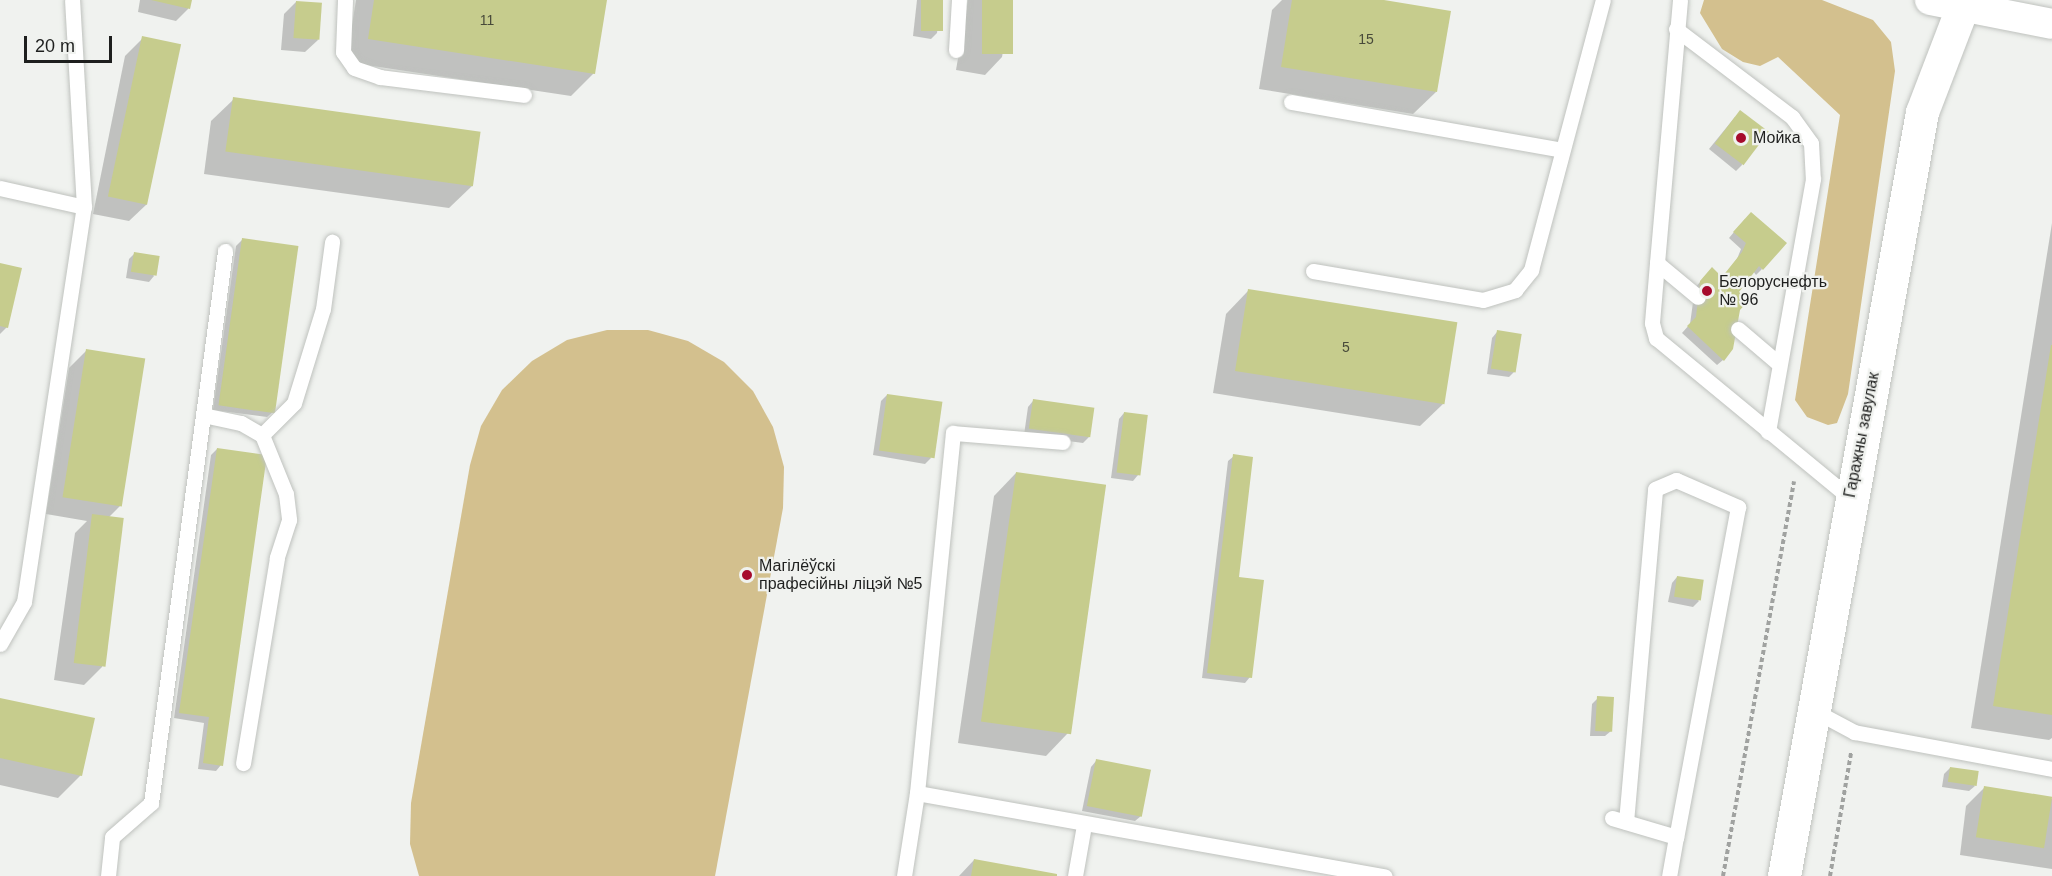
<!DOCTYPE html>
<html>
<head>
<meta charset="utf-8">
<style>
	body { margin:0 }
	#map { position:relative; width:2052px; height:876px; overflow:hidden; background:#f0f2ef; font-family:Helvetica,sans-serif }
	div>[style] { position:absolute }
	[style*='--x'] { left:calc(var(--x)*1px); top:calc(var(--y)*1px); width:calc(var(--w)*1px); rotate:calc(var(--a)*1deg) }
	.green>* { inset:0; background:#d3c08e }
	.shadow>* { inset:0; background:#0003 }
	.building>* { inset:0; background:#c6cc8d; transform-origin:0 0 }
	.path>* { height:4px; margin-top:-2px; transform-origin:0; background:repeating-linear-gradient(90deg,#a0a2a0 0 4.5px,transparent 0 7.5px) }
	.roads { filter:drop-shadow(0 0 2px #bfc2be) drop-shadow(0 0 2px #bfc2be) }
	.service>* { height:15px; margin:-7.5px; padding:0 7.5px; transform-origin:7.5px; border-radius:7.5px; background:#fff }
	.minor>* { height:30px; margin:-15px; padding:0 15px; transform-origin:15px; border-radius:15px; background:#fff }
	.tertiary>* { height:33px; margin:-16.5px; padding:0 16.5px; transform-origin:16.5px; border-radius:16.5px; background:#fff }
	.dots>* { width:16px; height:16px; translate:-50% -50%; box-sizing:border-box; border:3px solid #f0f2ef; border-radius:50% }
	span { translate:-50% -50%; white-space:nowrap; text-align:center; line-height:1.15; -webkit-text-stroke:4.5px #f0f2ef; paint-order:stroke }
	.number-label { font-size:14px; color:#484a3a }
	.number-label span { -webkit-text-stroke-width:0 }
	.poi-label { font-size:16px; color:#1e1f1e }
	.left { translate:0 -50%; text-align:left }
	.street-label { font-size:16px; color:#1e1f1e }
	.scale { position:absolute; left:24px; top:36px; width:88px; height:27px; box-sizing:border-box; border:3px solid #1e1f1e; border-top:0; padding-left:8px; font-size:18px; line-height:21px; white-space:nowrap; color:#1e1f1e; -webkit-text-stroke:4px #f0f2ef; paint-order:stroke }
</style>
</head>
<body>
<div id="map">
	<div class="green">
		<div style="clip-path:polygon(1704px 0,1822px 0,1873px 20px,1891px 42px,1895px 71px,1848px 394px,1837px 423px,1828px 425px,1807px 417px,1795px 400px,1840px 115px,1778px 57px,1760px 66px,1743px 62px,1722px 49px,1700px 13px)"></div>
		<div style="clip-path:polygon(607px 330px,648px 330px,688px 341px,724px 362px,753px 391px,773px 427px,784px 467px,783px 508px,715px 876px,419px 876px,410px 844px,411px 803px,470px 465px,481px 426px,502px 390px,532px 361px,567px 340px)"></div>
	</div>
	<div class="shadow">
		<div style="clip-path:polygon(140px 0,190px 0,188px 9px,176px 21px,138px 12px)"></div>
		<div style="clip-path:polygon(356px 0,605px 0,594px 73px,571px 96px,346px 62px)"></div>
		<div style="clip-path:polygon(917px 0,941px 0,937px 33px,931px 39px,913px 36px)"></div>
		<div style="clip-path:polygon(968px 0,1012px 0,1002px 57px,985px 75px,956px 70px)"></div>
		<div style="clip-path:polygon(1282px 0,1374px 0,1436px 92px,1413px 114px,1259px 89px,1272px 10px)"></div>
		<div style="clip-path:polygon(296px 2px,318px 40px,305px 52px,281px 50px,284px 14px)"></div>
		<div style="clip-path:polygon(143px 38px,147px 204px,129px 221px,93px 214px,125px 56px)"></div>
		<div style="clip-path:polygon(234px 99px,472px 186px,449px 208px,204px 174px,211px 121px)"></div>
		<div style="clip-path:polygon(1735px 117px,1742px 165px,1736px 171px,1709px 149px)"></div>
		<div style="clip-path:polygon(1745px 219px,1762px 269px,1756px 275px,1753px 271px,1736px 292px,1738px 310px,1723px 360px,1717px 365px,1682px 333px,1690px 324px,1695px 288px,1706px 275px,1722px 278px,1737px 259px,1741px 249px,1729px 238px)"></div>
		<div style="clip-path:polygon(2052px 223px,2052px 738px,2049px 740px,1971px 728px)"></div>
		<div style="clip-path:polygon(242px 240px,273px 412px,267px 417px,213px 410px,236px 246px)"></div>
		<div style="clip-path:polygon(135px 253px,154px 276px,149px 282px,126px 278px,129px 259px)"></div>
		<div style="clip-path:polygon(0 265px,7px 327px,0 334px)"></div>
		<div style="clip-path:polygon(1248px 291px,1443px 404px,1420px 426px,1213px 393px,1226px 314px)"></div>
		<div style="clip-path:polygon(1497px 332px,1515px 371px,1509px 377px,1487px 374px,1492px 338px)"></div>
		<div style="clip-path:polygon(87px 350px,120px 506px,108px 518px,102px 667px,84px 685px,54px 680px,75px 533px,87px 521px,46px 514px,69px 368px)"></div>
		<div style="clip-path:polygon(887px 395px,931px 458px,925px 464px,873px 455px,881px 401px)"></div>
		<div style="clip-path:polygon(1033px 401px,1089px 437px,1083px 443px,1024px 435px,1028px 407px)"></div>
		<div style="clip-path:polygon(1124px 413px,1138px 475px,1133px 481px,1111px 478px,1119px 419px)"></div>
		<div style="clip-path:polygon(217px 449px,221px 765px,216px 771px,198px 769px,204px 723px,174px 718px,211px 455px)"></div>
		<div style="clip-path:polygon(1234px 456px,1237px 578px,1250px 677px,1245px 683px,1202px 678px,1228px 461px)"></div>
		<div style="clip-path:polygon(1016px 473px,1068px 733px,1046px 756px,958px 743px,994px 496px)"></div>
		<div style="clip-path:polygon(1677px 577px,1699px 601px,1693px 607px,1668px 602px,1672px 583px)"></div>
		<div style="clip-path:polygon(1598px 698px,1611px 731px,1605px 736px,1590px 736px,1592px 704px)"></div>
		<div style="clip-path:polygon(0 700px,81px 775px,58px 798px,0 785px)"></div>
		<div style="clip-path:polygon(1096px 761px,1141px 816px,1135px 821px,1082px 811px,1091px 767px)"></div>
		<div style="clip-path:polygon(1950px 768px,1975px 786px,1969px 791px,1942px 787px,1944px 774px)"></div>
		<div style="clip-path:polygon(1984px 788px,2052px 799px,2052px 869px,1960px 855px,1966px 806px)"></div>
		<div style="clip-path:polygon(974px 860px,1055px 876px,959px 876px)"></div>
	</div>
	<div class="building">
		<div style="clip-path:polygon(151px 0,192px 0,190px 9px)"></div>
		<div style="clip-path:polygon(374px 0,607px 0,595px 74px,368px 39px)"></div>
		<div style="left:921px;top:0;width:22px;height:31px"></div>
		<div style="left:982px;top:0;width:31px;height:54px"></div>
		<div style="clip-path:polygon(1292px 0,1384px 0,1451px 11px,1437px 92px,1281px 67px)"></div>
		<div style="left:296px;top:1px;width:26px;height:37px;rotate:4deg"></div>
		<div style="left:142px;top:36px;width:40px;height:164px;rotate:12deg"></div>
		<div style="left:233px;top:97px;width:250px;height:55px;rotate:8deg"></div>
		<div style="left:1740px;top:110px;width:36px;height:42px;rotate:37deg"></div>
		<div style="clip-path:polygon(1751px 212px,1787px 243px,1763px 270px,1759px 266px,1739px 292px,1749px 300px,1740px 310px,1733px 349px,1724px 361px,1687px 326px,1696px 317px,1700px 281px,1712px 267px,1722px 277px,1742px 252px,1746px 243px,1733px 232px)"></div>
		<div style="left:242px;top:238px;width:57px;height:169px;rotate:8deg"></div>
		<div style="left:134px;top:252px;width:26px;height:20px;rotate:9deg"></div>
		<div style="clip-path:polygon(0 263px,22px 268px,8px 328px,0 326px)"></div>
		<div style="left:1248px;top:289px;width:212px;height:83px;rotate:9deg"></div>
		<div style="left:1497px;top:330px;width:25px;height:39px;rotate:9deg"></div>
		<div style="clip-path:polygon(2051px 345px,2052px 345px,2052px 715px,1993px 706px)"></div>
		<div style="left:86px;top:349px;width:60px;height:150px;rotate:9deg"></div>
		<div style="left:887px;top:394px;width:56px;height:57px;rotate:8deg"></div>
		<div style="left:1033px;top:399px;width:62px;height:30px;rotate:8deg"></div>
		<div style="left:1124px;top:412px;width:24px;height:61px;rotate:7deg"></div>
		<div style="clip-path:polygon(217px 448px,267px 455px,223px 766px,203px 763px,209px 717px,179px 713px)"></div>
		<div style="clip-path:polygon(1233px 454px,1253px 457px,1239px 577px,1264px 580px,1252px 678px,1207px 673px)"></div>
		<div style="left:1016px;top:472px;width:91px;height:252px;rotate:8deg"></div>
		<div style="left:92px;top:514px;width:32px;height:150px;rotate:7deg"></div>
		<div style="left:1677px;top:576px;width:27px;height:21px;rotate:8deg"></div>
		<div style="left:1597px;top:696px;width:17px;height:35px;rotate:3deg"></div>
		<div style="clip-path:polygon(0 698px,95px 718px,82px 776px,0 758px)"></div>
		<div style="left:1096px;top:759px;width:56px;height:48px;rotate:11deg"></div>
		<div style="left:1950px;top:767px;width:29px;height:15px;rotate:8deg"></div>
		<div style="left:1984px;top:786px;width:69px;height:52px;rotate:9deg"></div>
		<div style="clip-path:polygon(974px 859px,1057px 874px,1057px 876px,971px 876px)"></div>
	</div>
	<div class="path">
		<div style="--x:1723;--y:876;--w:401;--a:-79.8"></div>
		<div style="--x:1830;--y:876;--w:125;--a:-80.3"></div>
	</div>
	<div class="roads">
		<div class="service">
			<div style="--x:345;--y:0;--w:52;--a:92.2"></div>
			<div style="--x:343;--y:52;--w:19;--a:55"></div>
			<div style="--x:354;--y:68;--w:28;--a:19"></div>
			<div style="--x:380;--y:77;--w:145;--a:7.1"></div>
			<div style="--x:1680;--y:0;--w:264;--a:95"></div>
			<div style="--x:1657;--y:263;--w:53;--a:39.7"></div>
			<div style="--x:1676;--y:29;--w:146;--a:37.2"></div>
			<div style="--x:1792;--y:117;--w:32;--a:54"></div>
			<div style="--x:1811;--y:143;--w:36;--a:87"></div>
			<div style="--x:1813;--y:179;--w:257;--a:100.1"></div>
			<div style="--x:956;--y:50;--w:50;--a:-86.6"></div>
			<div style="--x:1291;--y:102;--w:275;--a:10"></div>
			<div style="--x:0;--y:188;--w:86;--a:12.7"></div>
			<div style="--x:1657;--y:263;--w:60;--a:94.8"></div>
			<div style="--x:1652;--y:323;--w:16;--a:75"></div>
			<div style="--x:1656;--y:338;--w:251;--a:39.5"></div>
			<div style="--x:1313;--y:271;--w:172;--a:9.7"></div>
			<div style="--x:1483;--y:300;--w:34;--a:-17"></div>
			<div style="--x:1515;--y:290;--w:26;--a:-51"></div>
			<div style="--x:1531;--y:270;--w:279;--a:-75.1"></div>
			<div style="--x:1738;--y:329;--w:54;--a:40.5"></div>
			<div style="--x:203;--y:415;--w:39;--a:12"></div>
			<div style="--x:241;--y:423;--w:24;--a:30"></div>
			<div style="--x:262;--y:435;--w:64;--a:67.9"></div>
			<div style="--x:286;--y:494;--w:26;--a:83"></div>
			<div style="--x:289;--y:520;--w:40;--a:108"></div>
			<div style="--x:277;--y:558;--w:208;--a:99.4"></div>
			<div style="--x:262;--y:435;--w:45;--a:-45"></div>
			<div style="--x:294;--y:403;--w:98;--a:-72.9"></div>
			<div style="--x:323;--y:309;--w:68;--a:-82.3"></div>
			<div style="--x:0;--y:644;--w:48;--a:-60.3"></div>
			<div style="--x:24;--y:602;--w:400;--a:-81.4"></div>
			<div style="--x:84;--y:207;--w:207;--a:-93.3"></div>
			<div style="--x:1813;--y:710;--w:47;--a:28.2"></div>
			<div style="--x:1854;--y:732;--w:201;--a:10.6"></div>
			<div style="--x:917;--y:793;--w:475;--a:10.1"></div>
			<div style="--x:1612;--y:818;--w:67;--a:16.5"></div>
			<div style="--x:1676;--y:837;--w:40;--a:100"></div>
			<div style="--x:1626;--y:822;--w:334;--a:-85"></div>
			<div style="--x:1655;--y:489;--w:23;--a:-23"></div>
			<div style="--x:1676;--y:480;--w:68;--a:23.5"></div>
			<div style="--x:1738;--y:507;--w:336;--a:100.6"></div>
			<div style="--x:108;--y:876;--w:39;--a:-84"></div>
			<div style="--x:112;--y:837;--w:52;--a:-41.1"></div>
			<div style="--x:151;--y:803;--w:557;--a:-82.36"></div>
			<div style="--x:904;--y:876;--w:84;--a:-81.1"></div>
			<div style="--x:917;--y:793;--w:362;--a:-84.3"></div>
			<div style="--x:953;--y:433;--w:110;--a:4.7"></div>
			<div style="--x:1075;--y:876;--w:52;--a:-80"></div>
		</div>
		<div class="minor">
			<div style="--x:1930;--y:0;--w:124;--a:11.1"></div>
		</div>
		<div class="tertiary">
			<div style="--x:1784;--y:876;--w:776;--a:-79.76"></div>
			<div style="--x:1922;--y:112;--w:120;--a:-69"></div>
		</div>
	</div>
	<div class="dots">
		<div style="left:1741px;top:138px;background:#a60b2c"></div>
		<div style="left:1707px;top:291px;background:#a60b2c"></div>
		<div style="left:747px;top:575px;background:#a60b2c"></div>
	</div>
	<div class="number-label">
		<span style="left:487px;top:20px">11</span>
		<span style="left:1366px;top:39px">15</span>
		<span style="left:1346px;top:347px">5</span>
	</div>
	<div class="poi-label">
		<span class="left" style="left:1753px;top:138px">Мойка</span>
		<span class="left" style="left:1719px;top:291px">Белоруснефть<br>№ 96</span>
		<span class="left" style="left:759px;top:575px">Магілёўскі<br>прафесійны ліцэй №5</span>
	</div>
	<div class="street-label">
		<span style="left:1862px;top:435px;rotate:-79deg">Гаражны завулак</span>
	</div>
	<div class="scale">20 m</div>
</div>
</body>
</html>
